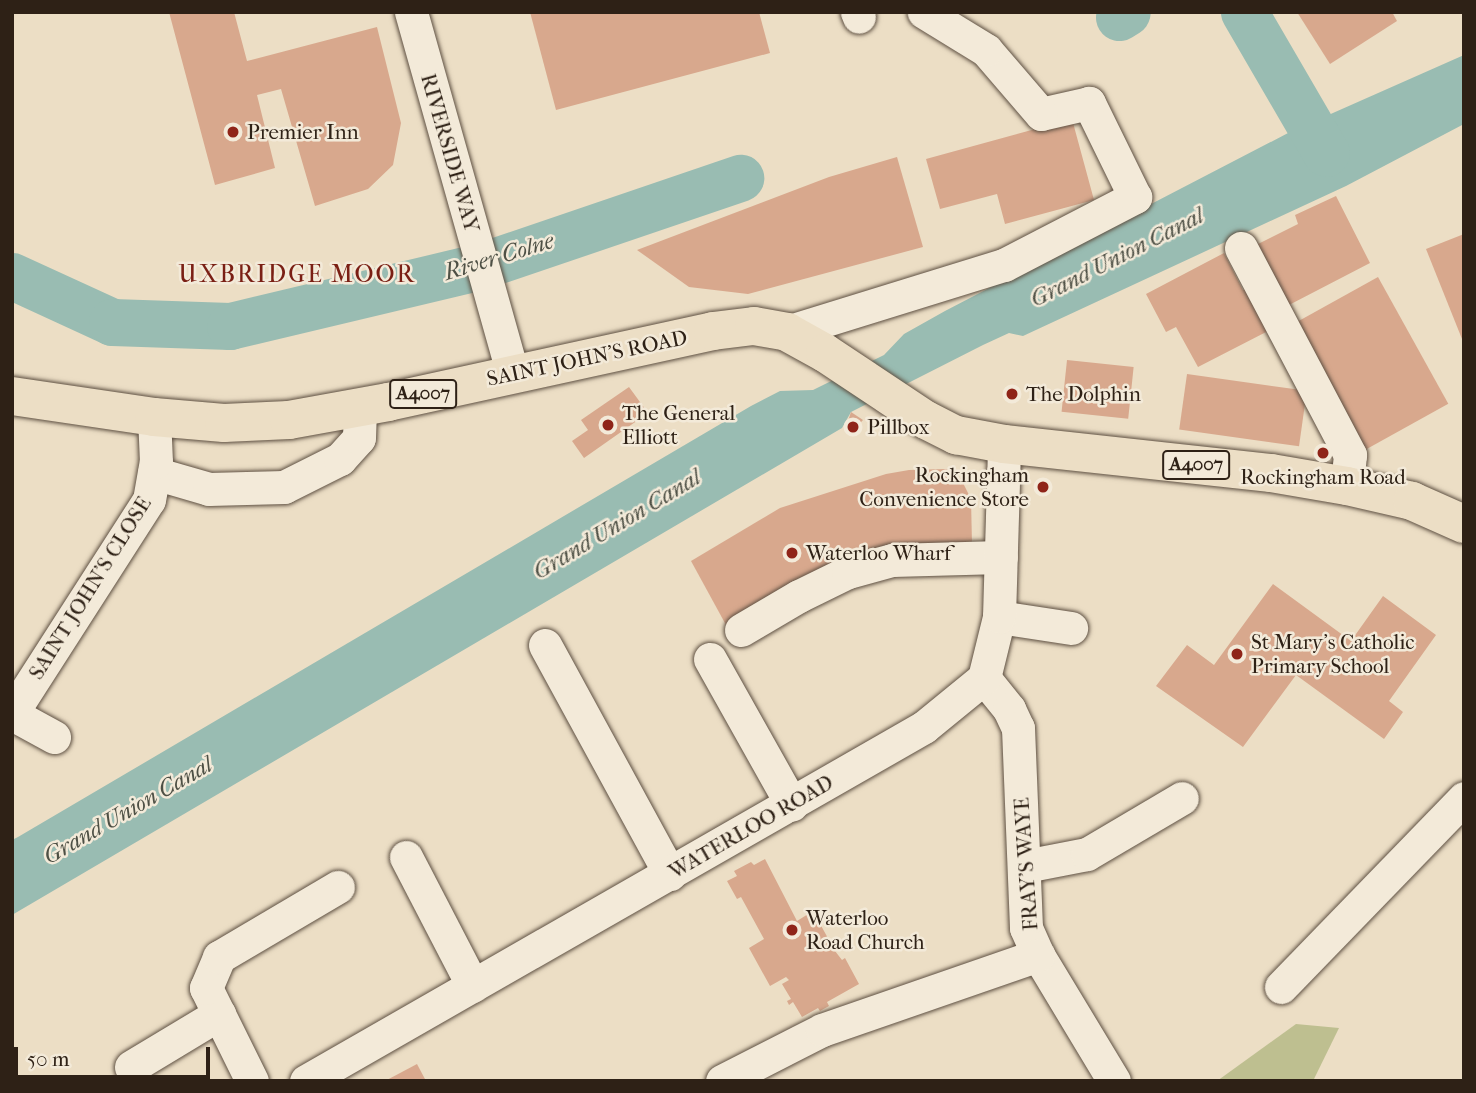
<!DOCTYPE html>
<html>
<head>
<meta charset="utf-8">
<style>
	body { margin:0 }
	#map { position:relative; width:1476px; height:1093px; overflow:hidden; background:#ecdec5; font-family:"IM FELL French Canon",serif }
	div>[style] { position:absolute }
	[style*='--x'] { left:calc(var(--x)*1px); top:calc(var(--y)*1px); width:calc(var(--w)*1px); rotate:calc(var(--a)*1deg) }
	.green>* { inset:0; background:#bebf90 }
	.water>* { inset:0; background:#99bcb2 }
	.river>* { height:47px; margin:-23.5px; padding:0 23.5px; transform-origin:23.5px; border-radius:23.5px; background:#99bcb2 }
	.building>* { inset:0; background:#d8a88d; transform-origin:0 0 }
	.roads { filter:drop-shadow(0 0 2px #5e5042) drop-shadow(0 0 2px #5e5042) }
	.minor>* { height:33px; margin:-16.5px; padding:0 16.5px; transform-origin:16.5px; border-radius:16.5px; background:#f3ead9 }
	.major>* { height:38px; margin:-19px; padding:0 19px; transform-origin:19px; border-radius:19px; background:#ecdec5 }
	.dots>* { width:19px; height:19px; translate:-50% -50%; box-sizing:border-box; border:4px solid #f3ead9; border-radius:50% }
	span { translate:-50% -50%; white-space:nowrap; text-align:center; line-height:1.15; -webkit-text-stroke:5px #f3ead9; paint-order:stroke }
	.shield-label span { padding:2px 5px; background:#f3ead9; border:2px solid; border-radius:5px; -webkit-text-stroke-width:0 }
	.shield-label { font-size:19px; color:#2e2116; font-weight:700 }
	.poi-label { font-size:21px; color:#2e2116 }
	.left { translate:0 -50%; text-align:left }
	.right { translate:-100% -50%; text-align:right }
	.street-label { font-size:21px; color:#2e2116 }
	.water-label { font-size:23px; color:#4e5045; font-style:italic }
	.quarter-label { font-size:24px; color:#7a1f14; letter-spacing:2px }
	.frame { position:absolute; inset:0; border:14px solid #2e2116; pointer-events:none }
	.scale { position:absolute; left:14px; top:1047px; width:196px; height:32px; box-sizing:border-box; border:4px solid #2e2116; border-top:0; padding-left:9px; font-size:21px; line-height:24px; white-space:nowrap; color:#2e2116; -webkit-text-stroke:5px #f3ead9; paint-order:stroke }
</style>
</head>
<body>
<div id="map">
	<div class="green">
		<div style="clip-path:polygon(1296px 1024px,1339px 1028px,1313px 1081px,1217px 1081px)"></div>
	</div>
	<div class="water">
		<div style="clip-path:polygon(1464px 55px,1464px 124px,1346px 186px,1023px 336px,1009px 333px,983px 345px,851px 412px,842px 428px,12px 915px,12px 840px,18px 837px,751px 406px,780px 391px,813px 390px,884px 355px,904px 334px,945px 311px,1290px 132px)"></div>
	</div>
	<div class="river">
		<div style="--x:1244;--y:12;--w:163;--a:59.8"></div>
		<div style="--x:1119;--y:17;--w:9;--a:-32"></div>
		<div style="--x:12;--y:276;--w:110;--a:24.7"></div>
		<div style="--x:112;--y:322;--w:118;--a:1.9"></div>
		<div style="--x:230;--y:326;--w:258;--a:-13.4"></div>
		<div style="--x:481;--y:266;--w:274;--a:-18.8"></div>
	</div>
	<div class="building">
		<div style="clip-path:polygon(169px 12px,234px 12px,247px 61px,377px 27px,401px 123px,393px 165px,368px 189px,315px 206px,281px 89px,257px 95px,275px 168px,215px 185px)"></div>
		<div style="clip-path:polygon(530px 12px,759px 12px,770px 53px,556px 110px)"></div>
		<div style="clip-path:polygon(1297px 12px,1392px 12px,1397px 21px,1330px 64px)"></div>
		<div style="clip-path:polygon(1072px 119px,1094px 200px,1005px 224px,997px 194px,940px 209px,926px 159px)"></div>
		<div style="clip-path:polygon(897px 157px,923px 247px,748px 294px,689px 287px,637px 250px,829px 177px)"></div>
		<div style="clip-path:polygon(1336px 196px,1370px 263px,1289px 305px,1258px 244px,1298px 224px,1295px 215px)"></div>
		<div style="clip-path:polygon(1464px 234px,1464px 344px,1426px 249px)"></div>
		<div style="clip-path:polygon(1224px 253px,1243px 290px,1248px 288px,1270px 330px,1198px 367px,1176px 327px,1166px 332px,1146px 294px)"></div>
		<div style="left:1378px;top:277px;width:145px;height:101px;rotate:61deg"></div>
		<div style="left:1067px;top:360px;width:67px;height:52px;rotate:6deg"></div>
		<div style="left:1187px;top:374px;width:121px;height:56px;rotate:8deg"></div>
		<div style="clip-path:polygon(629px 387px,648px 413px,584px 458px,572px 441px,588px 430px,581px 420px)"></div>
		<div style="clip-path:polygon(851px 412px,863px 420px,851px 433px,848px 421px)"></div>
		<div style="clip-path:polygon(947px 469px,961px 479px,971px 499px,972px 544px,726px 625px,691px 561px,780px 508px,886px 474px,909px 470px)"></div>
		<div style="clip-path:polygon(1273px 584px,1351px 641px,1383px 596px,1436px 635px,1389px 701px,1403px 712px,1384px 739px,1296px 675px,1243px 747px,1156px 686px,1187px 645px,1214px 665px)"></div>
		<div style="clip-path:polygon(765px 859px,797px 921px,813px 911px,835px 951px,842px 960px,845px 958px,859px 984px,827px 1002px,829px 1006px,820px 1011px,818px 1008px,802px 1017px,793px 1002px,789px 1005px,787px 1001px,791px 999px,782px 984px,789px 980px,786px 977px,770px 986px,749px 948px,764px 939px,741px 897px,737px 899px,727px 881px,737px 876px,734px 871px,751px 862px,754px 865px)"></div>
		<div style="clip-path:polygon(417px 1064px,426px 1081px,385px 1081px)"></div>
	</div>
	<div class="roads">
		<div class="minor">
			<div style="--x:411;--y:12;--w:376;--a:74.3"></div>
			<div style="--x:857;--y:12;--w:5;--a:68"></div>
			<div style="--x:1241;--y:248;--w:234;--a:62.2"></div>
			<div style="--x:1350;--y:455;--w:31;--a:96"></div>
			<div style="--x:787;--y:332;--w:227;--a:-17.2"></div>
			<div style="--x:1004;--y:265;--w:148;--a:-27.4"></div>
			<div style="--x:1135;--y:197;--w:105;--a:-116.1"></div>
			<div style="--x:1089;--y:103;--w:49;--a:167.1"></div>
			<div style="--x:1041;--y:114;--w:84;--a:-130.7"></div>
			<div style="--x:986;--y:50;--w:73;--a:-148.5"></div>
			<div style="--x:154;--y:473;--w:57;--a:16.2"></div>
			<div style="--x:209;--y:489;--w:75;--a:-1.5"></div>
			<div style="--x:284;--y:487;--w:63;--a:-26.6"></div>
			<div style="--x:340;--y:459;--w:28;--a:-48"></div>
			<div style="--x:359;--y:438;--w:31;--a:-88"></div>
			<div style="--x:999;--y:617;--w:73;--a:8.7"></div>
			<div style="--x:741;--y:630;--w:67;--a:-30.4"></div>
			<div style="--x:799;--y:596;--w:55;--a:-26.1"></div>
			<div style="--x:848;--y:572;--w:46;--a:-15.3"></div>
			<div style="--x:892;--y:560;--w:109;--a:-1.6"></div>
			<div style="--x:545;--y:645;--w:261;--a:61.4"></div>
			<div style="--x:710;--y:659;--w:167;--a:60.7"></div>
			<div style="--x:984;--y:678;--w:40;--a:51"></div>
			<div style="--x:1009;--y:709;--w:21;--a:65"></div>
			<div style="--x:1018;--y:728;--w:200;--a:87.7"></div>
			<div style="--x:1026;--y:928;--w:30;--a:66"></div>
			<div style="--x:1038;--y:955;--w:147;--a:58.9"></div>
			<div style="--x:12;--y:713;--w:253;--a:-57.3"></div>
			<div style="--x:149;--y:500;--w:39;--a:-80"></div>
			<div style="--x:156;--y:462;--w:45;--a:-92.5"></div>
			<div style="--x:12;--y:714;--w:48;--a:28.7"></div>
			<div style="--x:406;--y:857;--w:145;--a:62.6"></div>
			<div style="--x:1025;--y:866;--w:63;--a:-11"></div>
			<div style="--x:1087;--y:854;--w:110;--a:-30.5"></div>
			<div style="--x:1281;--y:987;--w:263;--a:-45.9"></div>
			<div style="--x:131;--y:1067;--w:103;--a:-31.1"></div>
			<div style="--x:252;--y:1081;--w:104;--a:-116.3"></div>
			<div style="--x:206;--y:988;--w:34;--a:-67"></div>
			<div style="--x:219;--y:957;--w:138;--a:-30.5"></div>
			<div style="--x:306;--y:1081;--w:712;--a:-29.8"></div>
			<div style="--x:924;--y:727;--w:77;--a:-39.2"></div>
			<div style="--x:984;--y:678;--w:63;--a:-76.2"></div>
			<div style="--x:999;--y:617;--w:173;--a:-88.3"></div>
			<div style="--x:722;--y:1081;--w:112;--a:-27"></div>
			<div style="--x:822;--y:1030;--w:229;--a:-19.1"></div>
		</div>
		<div class="major">
			<div style="--x:12;--y:396;--w:144;--a:8.4"></div>
			<div style="--x:154;--y:417;--w:70;--a:4.9"></div>
			<div style="--x:224;--y:423;--w:65;--a:-2.6"></div>
			<div style="--x:289;--y:420;--w:101;--a:-10.3"></div>
			<div style="--x:388;--y:402;--w:333;--a:-12.3"></div>
			<div style="--x:713;--y:331;--w:41;--a:-7"></div>
			<div style="--x:754;--y:326;--w:34;--a:10"></div>
			<div style="--x:787;--y:332;--w:43;--a:28.9"></div>
			<div style="--x:825;--y:353;--w:121;--a:33.6"></div>
			<div style="--x:926;--y:420;--w:34;--a:27"></div>
			<div style="--x:956;--y:435;--w:49;--a:10.6"></div>
			<div style="--x:1004;--y:444;--w:269;--a:6.2"></div>
			<div style="--x:1271;--y:473;--w:77;--a:9.7"></div>
			<div style="--x:1347;--y:486;--w:67;--a:13"></div>
			<div style="--x:1412;--y:501;--w:57;--a:23.9"></div>
		</div>
	</div>
	<div class="dots">
		<div style="left:233px;top:132px;background:#8f2418"></div>
		<div style="left:1012px;top:394px;background:#8f2418"></div>
		<div style="left:608px;top:425px;background:#8f2418"></div>
		<div style="left:853px;top:427px;background:#8f2418"></div>
		<div style="left:1323px;top:453px;background:#8f2418"></div>
		<div style="left:1043px;top:487px;background:#8f2418"></div>
		<div style="left:792px;top:553px;background:#8f2418"></div>
		<div style="left:1237px;top:654px;background:#8f2418"></div>
		<div style="left:792px;top:930px;background:#8f2418"></div>
	</div>
	<div class="shield-label">
		<span style="left:423px;top:394px">A4007</span>
		<span style="left:1196px;top:465px">A4007</span>
	</div>
	<div class="poi-label">
		<span class="left" style="left:247px;top:132px">Premier Inn</span>
		<span class="left" style="left:1026px;top:394px">The Dolphin</span>
		<span class="left" style="left:622px;top:425px">The General<br>Elliott</span>
		<span class="left" style="left:867px;top:427px">Pillbox</span>
		<span class="right" style="left:1029px;top:487px">Rockingham<br>Convenience Store</span>
		<span style="left:1323px;top:477px">Rockingham Road</span>
		<span class="left" style="left:806px;top:553px">Waterloo Wharf</span>
		<span class="left" style="left:1251px;top:654px">St Mary's Catholic<br>Primary School</span>
		<span class="left" style="left:806px;top:930px">Waterloo<br>Road Church</span>
	</div>
	<div class="street-label">
		<span style="left:450px;top:153px;rotate:74deg">RIVERSIDE WAY</span>
		<span style="left:587px;top:358px;rotate:-12deg">SAINT JOHN'S ROAD</span>
		<span style="left:90px;top:588px;rotate:-58deg">SAINT JOHN'S CLOSE</span>
		<span style="left:751px;top:827px;rotate:-30deg">WATERLOO ROAD</span>
		<span style="left:1026px;top:864px;rotate:-94deg">FRAY'S WAYE</span>
	</div>
	<div class="water-label">
		<span style="left:499px;top:257px;rotate:-17deg">River Colne</span>
		<span style="left:1117px;top:258px;rotate:-27deg">Grand Union Canal</span>
		<span style="left:617px;top:525px;rotate:-31deg">Grand Union Canal</span>
		<span style="left:128px;top:811px;rotate:-30deg">Grand Union Canal</span>
	</div>
	<div class="quarter-label">
		<span style="left:297px;top:275px">UXBRIDGE MOOR</span>
	</div>
	<div class="frame"></div>
	<div class="scale">50 m</div>
</div>
</body>
</html>
